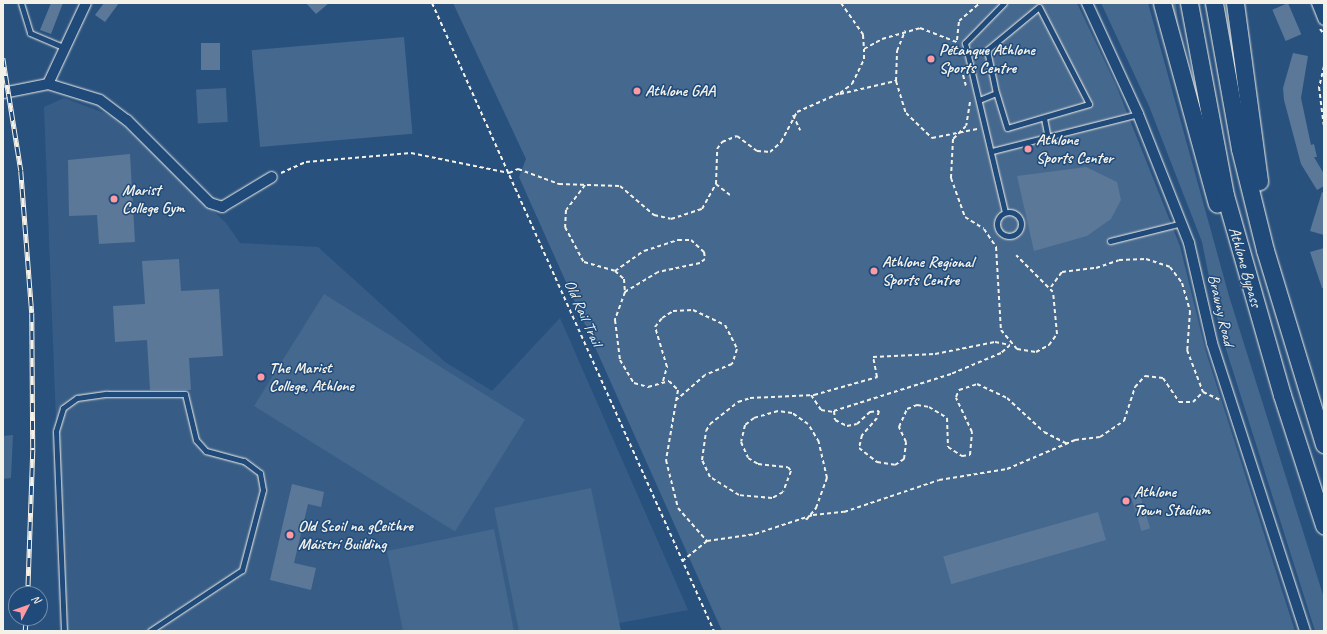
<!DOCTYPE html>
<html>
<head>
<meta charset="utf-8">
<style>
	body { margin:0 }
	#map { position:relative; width:1327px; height:634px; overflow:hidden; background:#28517e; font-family:Caveat,sans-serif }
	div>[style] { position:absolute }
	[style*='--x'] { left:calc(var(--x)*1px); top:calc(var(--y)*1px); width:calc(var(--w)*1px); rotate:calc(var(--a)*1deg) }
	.built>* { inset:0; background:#375d86 }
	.green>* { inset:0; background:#45688e; transform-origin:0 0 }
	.building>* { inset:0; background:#5b7899; transform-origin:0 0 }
	.path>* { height:2px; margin-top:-1px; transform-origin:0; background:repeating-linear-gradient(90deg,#f4f1e8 0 4px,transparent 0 7px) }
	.roads { filter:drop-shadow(0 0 1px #f4f1e8) drop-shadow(0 0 1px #f4f1e8) }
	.service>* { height:5px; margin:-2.5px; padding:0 2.5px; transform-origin:2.5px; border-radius:2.5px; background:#1f4a7a }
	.service>.ring { margin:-2.5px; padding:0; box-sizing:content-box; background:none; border:5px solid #1f4a7a; border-radius:50% }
	.minor>* { height:10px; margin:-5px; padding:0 5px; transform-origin:5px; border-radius:5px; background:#1f4a7a }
	.trunk>* { height:17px; margin:-8.5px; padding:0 8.5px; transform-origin:8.5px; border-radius:8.5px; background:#1f4a7a }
	.rail>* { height:4.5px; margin-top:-2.25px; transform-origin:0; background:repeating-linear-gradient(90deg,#1f4a7a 0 9px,#f4f1e8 0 18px); box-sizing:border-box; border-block:1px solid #f4f1e8 }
	.dots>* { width:11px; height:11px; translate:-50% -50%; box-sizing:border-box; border:2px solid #1f4a7a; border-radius:50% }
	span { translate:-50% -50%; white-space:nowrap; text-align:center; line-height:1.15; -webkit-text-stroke:3px #1f4a7a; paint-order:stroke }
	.poi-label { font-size:16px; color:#f4f1e8; font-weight:700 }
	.left { translate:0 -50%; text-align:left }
	.street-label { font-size:16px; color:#f4f1e8 }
	.frame { position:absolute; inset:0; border:4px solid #f4f1e8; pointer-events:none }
	.north { position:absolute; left:8px; top:586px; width:40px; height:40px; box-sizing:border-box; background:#1f4a7a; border:1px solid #748da6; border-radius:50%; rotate:49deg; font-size:11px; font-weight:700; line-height:16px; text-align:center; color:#f4f1e8 }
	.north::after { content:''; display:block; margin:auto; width:14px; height:18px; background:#ff9aa2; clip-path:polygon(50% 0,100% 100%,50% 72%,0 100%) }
</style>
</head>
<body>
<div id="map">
	<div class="built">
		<div style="clip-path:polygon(64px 98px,115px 117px,226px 223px,240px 243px,318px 247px,445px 362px,492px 391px,560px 318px,688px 610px,578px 631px,64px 631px,44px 107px)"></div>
	</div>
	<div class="green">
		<div style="clip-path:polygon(453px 3px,1077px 3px,1116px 85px,1180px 246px,1206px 352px,1295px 631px,722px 631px,519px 177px,526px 159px)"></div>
		<div style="clip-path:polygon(1101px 3px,1148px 3px,1229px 296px,1324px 598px,1324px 631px,1315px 631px,1219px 327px,1202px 242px,1149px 106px)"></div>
		<div style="clip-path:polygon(1169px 3px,1176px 3px,1179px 35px)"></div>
		<div style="left:404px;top:37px;width:97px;height:153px;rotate:85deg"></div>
		<div style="left:226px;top:88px;width:34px;height:30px;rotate:87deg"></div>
		<div style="left:324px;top:294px;width:237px;height:132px;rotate:32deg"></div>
		<div style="clip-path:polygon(13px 435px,11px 478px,3px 479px,3px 436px)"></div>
		<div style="clip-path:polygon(591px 488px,621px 631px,519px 631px,494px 508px)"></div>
		<div style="clip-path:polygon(494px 529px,514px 631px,403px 631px,387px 551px)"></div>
	</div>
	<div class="building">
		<div style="clip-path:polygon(51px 3px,63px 3px,51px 34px,40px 30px)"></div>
		<div style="clip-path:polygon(104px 3px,119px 3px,105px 22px,95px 15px)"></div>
		<div style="clip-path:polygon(306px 3px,329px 3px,316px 14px)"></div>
		<div style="left:1288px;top:3px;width:34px;height:17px;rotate:67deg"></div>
		<div style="left:201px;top:43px;width:19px;height:27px"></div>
		<div style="clip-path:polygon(1293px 53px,1308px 56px,1301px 98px,1311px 145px,1314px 144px,1317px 157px,1314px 157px,1324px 174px,1324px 186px,1317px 190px,1301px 164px,1284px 100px,1283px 88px)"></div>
		<div style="clip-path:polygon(130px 154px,135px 242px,99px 244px,97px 215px,69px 216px,68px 160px)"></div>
		<div style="clip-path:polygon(1086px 167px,1117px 182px,1121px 200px,1111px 219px,1087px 236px,1034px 251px,1017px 176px)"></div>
		<div style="clip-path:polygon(1322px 192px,1324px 193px,1324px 235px,1310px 231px)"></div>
		<div style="clip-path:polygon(1324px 248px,1324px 288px,1322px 288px,1310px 252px)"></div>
		<div style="clip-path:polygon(179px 259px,181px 291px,219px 289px,223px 356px,189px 358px,191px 390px,150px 390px,147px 340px,115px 342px,113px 306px,145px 304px,142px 261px)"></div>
		<div style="clip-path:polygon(292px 484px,324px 492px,321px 507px,308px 504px,294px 563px,316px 568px,311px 590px,270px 580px)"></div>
		<div style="left:1139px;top:492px;width:38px;height:9px;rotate:73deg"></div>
		<div style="left:1098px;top:512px;width:29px;height:161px;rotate:74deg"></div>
	</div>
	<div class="path">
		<div style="--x:432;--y:3;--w:688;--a:65.82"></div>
		<div style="--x:841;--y:3;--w:39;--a:55"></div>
		<div style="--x:863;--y:35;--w:14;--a:86"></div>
		<div style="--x:864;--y:49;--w:21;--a:-29"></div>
		<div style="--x:882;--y:39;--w:40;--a:-16"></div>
		<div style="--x:920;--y:28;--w:40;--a:21"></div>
		<div style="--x:1320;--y:29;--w:6;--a:51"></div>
		<div style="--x:957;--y:40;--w:19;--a:-84"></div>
		<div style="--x:959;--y:21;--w:28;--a:-41"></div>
		<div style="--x:1324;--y:66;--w:22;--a:103"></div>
		<div style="--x:1319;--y:87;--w:38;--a:83"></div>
		<div style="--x:963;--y:75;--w:11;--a:75"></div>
		<div style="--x:896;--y:81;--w:34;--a:73"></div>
		<div style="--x:906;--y:113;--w:36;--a:44"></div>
		<div style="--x:932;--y:138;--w:46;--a:-11.3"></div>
		<div style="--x:840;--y:94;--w:57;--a:-13.1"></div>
		<div style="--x:896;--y:81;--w:30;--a:-88"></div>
		<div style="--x:897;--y:51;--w:22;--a:-68"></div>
		<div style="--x:970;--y:102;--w:24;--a:99"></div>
		<div style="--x:966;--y:126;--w:18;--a:135"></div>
		<div style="--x:953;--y:139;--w:39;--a:93"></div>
		<div style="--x:951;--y:178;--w:41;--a:70.3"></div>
		<div style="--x:965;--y:217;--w:22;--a:32"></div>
		<div style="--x:984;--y:229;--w:22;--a:56"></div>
		<div style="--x:996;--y:247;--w:83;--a:86.6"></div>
		<div style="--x:1001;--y:330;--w:25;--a:50"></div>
		<div style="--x:1017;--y:349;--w:19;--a:9"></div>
		<div style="--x:1036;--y:352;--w:15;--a:-28"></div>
		<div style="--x:1049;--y:345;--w:14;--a:-54"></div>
		<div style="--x:1057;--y:334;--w:42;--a:-95.4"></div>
		<div style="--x:1053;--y:292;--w:52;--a:-135"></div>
		<div style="--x:793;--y:115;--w:17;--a:65"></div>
		<div style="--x:281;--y:173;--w:27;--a:-24"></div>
		<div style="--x:306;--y:162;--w:105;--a:-4.9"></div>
		<div style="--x:411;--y:153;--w:100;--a:11.5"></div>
		<div style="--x:509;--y:173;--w:10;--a:-24"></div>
		<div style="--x:518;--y:169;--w:44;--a:20.1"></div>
		<div style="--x:559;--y:184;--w:61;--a:1.9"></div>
		<div style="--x:620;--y:186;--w:45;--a:40.5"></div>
		<div style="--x:654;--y:215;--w:17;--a:13"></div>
		<div style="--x:671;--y:219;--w:33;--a:-18"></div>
		<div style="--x:702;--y:209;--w:29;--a:-61"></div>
		<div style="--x:585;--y:185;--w:31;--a:127"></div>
		<div style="--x:566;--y:210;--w:17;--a:93"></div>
		<div style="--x:565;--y:227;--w:40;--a:62"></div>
		<div style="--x:584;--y:262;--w:32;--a:16"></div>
		<div style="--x:615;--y:271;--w:12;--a:42"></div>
		<div style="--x:624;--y:279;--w:13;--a:86"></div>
		<div style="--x:625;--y:292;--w:30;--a:110"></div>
		<div style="--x:615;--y:320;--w:40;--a:82.9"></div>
		<div style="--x:620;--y:360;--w:27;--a:59"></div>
		<div style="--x:634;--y:383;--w:15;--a:16"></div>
		<div style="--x:648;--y:387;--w:22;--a:-16"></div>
		<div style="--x:669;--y:381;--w:13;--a:45"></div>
		<div style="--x:678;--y:390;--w:71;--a:99.7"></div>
		<div style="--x:666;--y:460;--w:49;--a:76"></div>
		<div style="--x:678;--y:508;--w:44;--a:48.7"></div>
		<div style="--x:707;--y:541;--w:32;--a:141"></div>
		<div style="--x:730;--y:195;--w:18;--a:-142"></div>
		<div style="--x:716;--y:184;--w:35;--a:-88"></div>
		<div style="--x:717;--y:149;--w:9;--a:-54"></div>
		<div style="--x:722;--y:142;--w:16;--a:-22"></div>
		<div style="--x:737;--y:136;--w:25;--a:37"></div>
		<div style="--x:757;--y:151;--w:13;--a:4"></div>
		<div style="--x:770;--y:152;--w:15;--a:-42"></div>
		<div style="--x:781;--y:142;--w:34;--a:-62"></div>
		<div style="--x:797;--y:112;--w:47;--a:-23.8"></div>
		<div style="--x:840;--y:93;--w:15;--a:-37"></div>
		<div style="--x:852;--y:84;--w:28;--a:-64"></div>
		<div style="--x:864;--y:59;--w:10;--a:-90"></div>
		<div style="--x:615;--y:271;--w:35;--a:-35"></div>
		<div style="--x:644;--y:251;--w:36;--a:-18"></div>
		<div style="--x:678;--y:240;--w:13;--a:0"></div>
		<div style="--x:691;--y:240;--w:18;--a:43"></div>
		<div style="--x:704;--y:252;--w:7;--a:82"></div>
		<div style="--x:705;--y:259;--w:6;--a:141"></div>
		<div style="--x:700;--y:263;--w:43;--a:167.9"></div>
		<div style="--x:658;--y:272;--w:39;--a:149"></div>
		<div style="--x:1051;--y:287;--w:19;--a:-54"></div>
		<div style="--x:1062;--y:272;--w:34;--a:-7"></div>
		<div style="--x:1096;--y:268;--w:24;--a:-19"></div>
		<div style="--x:1119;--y:260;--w:27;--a:-2"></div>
		<div style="--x:1146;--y:259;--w:25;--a:18"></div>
		<div style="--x:1170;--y:267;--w:20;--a:53"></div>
		<div style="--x:1182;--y:283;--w:29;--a:74"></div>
		<div style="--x:1190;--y:311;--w:39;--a:94"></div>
		<div style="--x:1187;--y:350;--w:45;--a:69.1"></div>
		<div style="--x:663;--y:381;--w:15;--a:-74"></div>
		<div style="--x:667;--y:367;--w:42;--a:-106.7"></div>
		<div style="--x:655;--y:327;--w:11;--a:-52"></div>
		<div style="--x:662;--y:318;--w:13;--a:-32"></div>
		<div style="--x:673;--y:311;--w:20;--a:-3"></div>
		<div style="--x:693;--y:310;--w:35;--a:25"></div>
		<div style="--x:725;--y:325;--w:27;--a:63"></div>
		<div style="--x:737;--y:349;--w:16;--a:108"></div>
		<div style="--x:732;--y:364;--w:29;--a:158"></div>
		<div style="--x:705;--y:375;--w:37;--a:139"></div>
		<div style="--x:811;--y:395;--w:18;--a:56"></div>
		<div style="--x:821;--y:410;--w:12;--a:9"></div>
		<div style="--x:806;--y:520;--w:16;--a:-50"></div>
		<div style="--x:816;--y:508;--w:32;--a:-70"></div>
		<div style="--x:827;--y:478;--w:37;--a:-103"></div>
		<div style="--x:819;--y:442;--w:21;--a:-121"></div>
		<div style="--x:808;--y:424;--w:19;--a:-145"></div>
		<div style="--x:792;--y:413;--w:14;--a:-172"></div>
		<div style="--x:778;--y:411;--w:25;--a:164"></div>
		<div style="--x:754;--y:418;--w:11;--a:142"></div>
		<div style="--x:745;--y:425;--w:17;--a:103"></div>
		<div style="--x:741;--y:442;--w:17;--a:66"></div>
		<div style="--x:748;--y:458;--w:12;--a:31"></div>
		<div style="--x:758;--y:464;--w:30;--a:6"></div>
		<div style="--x:788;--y:467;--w:5;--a:53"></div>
		<div style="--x:791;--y:471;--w:22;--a:111"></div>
		<div style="--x:783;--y:492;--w:13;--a:151"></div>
		<div style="--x:772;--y:498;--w:33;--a:-175"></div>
		<div style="--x:739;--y:495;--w:34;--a:-148"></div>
		<div style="--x:710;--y:477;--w:19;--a:-115"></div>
		<div style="--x:702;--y:460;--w:29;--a:-82"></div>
		<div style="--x:706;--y:431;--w:8;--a:-60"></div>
		<div style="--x:710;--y:424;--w:36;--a:-38"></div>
		<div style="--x:738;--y:402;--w:13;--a:-18"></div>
		<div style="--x:750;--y:398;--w:64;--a:-2.7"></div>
		<div style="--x:814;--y:395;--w:66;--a:-15.9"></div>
		<div style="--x:877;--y:377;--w:20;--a:-101"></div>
		<div style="--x:873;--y:357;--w:62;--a:-2.8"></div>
		<div style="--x:935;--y:354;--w:61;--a:-11.3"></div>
		<div style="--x:995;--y:342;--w:15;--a:11"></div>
		<div style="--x:1010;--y:345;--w:12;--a:138"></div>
		<div style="--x:1001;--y:353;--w:54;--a:157.2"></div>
		<div style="--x:951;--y:374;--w:123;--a:162.5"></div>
		<div style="--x:834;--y:411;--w:9;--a:84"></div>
		<div style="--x:835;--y:420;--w:13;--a:27"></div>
		<div style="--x:847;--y:426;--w:10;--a:-11"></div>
		<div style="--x:857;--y:424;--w:18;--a:-43"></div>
		<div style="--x:870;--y:412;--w:9;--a:-6"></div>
		<div style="--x:879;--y:411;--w:7;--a:106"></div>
		<div style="--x:877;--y:418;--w:23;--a:131"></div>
		<div style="--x:862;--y:435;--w:13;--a:103"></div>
		<div style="--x:859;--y:448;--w:23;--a:38"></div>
		<div style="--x:877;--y:462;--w:18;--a:9"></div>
		<div style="--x:895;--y:465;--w:11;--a:-34"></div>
		<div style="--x:904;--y:459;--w:17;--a:-83"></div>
		<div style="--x:906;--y:442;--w:17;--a:-115"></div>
		<div style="--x:899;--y:427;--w:20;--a:-66"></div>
		<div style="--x:907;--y:409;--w:11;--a:-22"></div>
		<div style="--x:917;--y:405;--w:12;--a:9"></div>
		<div style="--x:929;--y:407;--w:21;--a:31"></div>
		<div style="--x:947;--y:418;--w:29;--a:88"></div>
		<div style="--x:948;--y:447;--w:17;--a:33"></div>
		<div style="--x:962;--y:456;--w:8;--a:-7"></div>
		<div style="--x:970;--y:455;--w:23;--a:-85"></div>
		<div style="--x:972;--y:432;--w:38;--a:-115"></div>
		<div style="--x:956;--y:397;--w:8;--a:-67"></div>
		<div style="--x:959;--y:390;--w:19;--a:-18"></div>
		<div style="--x:977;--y:384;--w:33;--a:25"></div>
		<div style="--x:1007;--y:398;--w:50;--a:42.6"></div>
		<div style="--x:1044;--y:432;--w:27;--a:27"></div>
		<div style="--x:707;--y:541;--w:49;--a:-8.3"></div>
		<div style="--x:755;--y:534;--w:61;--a:-18.1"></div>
		<div style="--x:813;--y:515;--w:31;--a:-6"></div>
		<div style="--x:844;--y:512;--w:100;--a:-18.6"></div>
		<div style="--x:939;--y:480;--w:69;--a:-9.2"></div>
		<div style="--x:1007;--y:469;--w:74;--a:-23.1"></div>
		<div style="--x:1075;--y:440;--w:25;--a:-7"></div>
		<div style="--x:1100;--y:437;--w:29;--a:-34"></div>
		<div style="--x:1124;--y:421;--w:36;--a:-72"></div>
		<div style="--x:1135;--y:387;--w:15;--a:-48"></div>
		<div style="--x:1145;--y:376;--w:18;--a:6"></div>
		<div style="--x:1163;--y:378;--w:29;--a:56"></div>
		<div style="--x:1179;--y:402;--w:14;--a:0"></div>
		<div style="--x:1193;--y:402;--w:14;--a:-45"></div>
		<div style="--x:1203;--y:392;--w:19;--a:25"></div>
	</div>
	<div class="roads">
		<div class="service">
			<div style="--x:21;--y:3;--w:31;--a:73"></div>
			<div style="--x:30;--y:33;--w:38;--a:23"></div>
			<div style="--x:1004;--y:3;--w:56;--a:134.3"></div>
			<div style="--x:965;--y:43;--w:174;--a:76.7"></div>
			<div style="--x:979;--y:100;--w:18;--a:-22"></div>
			<div style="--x:996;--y:93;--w:44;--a:-101.8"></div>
			<div style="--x:987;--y:50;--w:67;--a:-39.6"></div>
			<div style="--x:1039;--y:7;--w:109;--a:62.7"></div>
			<div style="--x:1089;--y:104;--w:85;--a:163.7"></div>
			<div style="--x:1007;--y:128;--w:37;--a:-107"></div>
			<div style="--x:1044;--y:118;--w:20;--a:79"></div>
			<div style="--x:992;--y:151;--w:151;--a:-14.2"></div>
			<div class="ring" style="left:997px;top:212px;width:19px;height:19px"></div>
			<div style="--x:1110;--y:241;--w:74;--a:-14"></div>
			<div style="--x:64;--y:631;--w:200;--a:-92.3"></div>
			<div style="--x:56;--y:431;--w:24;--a:-73"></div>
			<div style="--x:63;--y:408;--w:17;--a:-36"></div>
			<div style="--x:77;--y:398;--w:30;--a:-8"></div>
			<div style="--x:107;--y:394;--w:78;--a:0"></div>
			<div style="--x:185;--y:394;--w:47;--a:76.6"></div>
			<div style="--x:196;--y:440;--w:15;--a:48"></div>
			<div style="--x:206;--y:451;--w:39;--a:15"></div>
			<div style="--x:244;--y:461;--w:20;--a:37"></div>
			<div style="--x:260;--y:473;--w:17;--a:80"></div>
			<div style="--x:263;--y:490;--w:83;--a:104.7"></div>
			<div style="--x:242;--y:570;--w:110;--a:146.5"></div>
		</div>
		<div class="minor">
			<div style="--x:1087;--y:3;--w:122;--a:65.3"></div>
			<div style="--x:1138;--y:114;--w:139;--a:68.4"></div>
			<div style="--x:1189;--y:243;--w:103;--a:77"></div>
			<div style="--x:1212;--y:343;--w:303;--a:72.1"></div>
			<div style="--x:1317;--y:3;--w:18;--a:68"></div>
			<div style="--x:48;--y:84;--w:89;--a:-64.9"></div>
			<div style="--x:3;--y:93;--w:46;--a:-11.3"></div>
			<div style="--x:48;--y:84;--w:54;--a:17.1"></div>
			<div style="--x:100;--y:100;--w:34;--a:37"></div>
			<div style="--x:127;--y:120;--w:117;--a:45"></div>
			<div style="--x:210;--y:203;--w:13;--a:18"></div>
			<div style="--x:222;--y:207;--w:58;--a:-31"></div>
		</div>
		<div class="trunk">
			<div style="--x:1162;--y:3;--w:208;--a:74.7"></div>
			<div style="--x:1189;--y:3;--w:195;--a:79.4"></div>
			<div style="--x:1225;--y:195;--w:208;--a:74.1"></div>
			<div style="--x:1282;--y:395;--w:137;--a:72.1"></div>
			<div style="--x:1214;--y:3;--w:148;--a:79.9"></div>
			<div style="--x:1240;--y:149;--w:104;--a:76.1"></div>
			<div style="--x:1265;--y:250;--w:203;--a:73.1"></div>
			<div style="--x:1235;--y:3;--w:180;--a:82.3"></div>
		</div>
	</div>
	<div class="rail">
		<div style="--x:3;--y:58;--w:114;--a:80.9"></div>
		<div style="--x:21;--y:171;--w:142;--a:85.6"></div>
		<div style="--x:32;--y:313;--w:137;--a:89.6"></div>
		<div style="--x:33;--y:450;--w:144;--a:92"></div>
		<div style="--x:25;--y:631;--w:13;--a:-86"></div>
	</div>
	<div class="dots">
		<div style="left:931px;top:59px;background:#ff9aa2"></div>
		<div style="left:637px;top:91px;background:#ff9aa2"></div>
		<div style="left:1028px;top:149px;background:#ff9aa2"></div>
		<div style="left:114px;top:199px;background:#ff9aa2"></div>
		<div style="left:874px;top:271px;background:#ff9aa2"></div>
		<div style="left:261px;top:377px;background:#ff9aa2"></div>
		<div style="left:1126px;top:501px;background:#ff9aa2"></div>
		<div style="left:290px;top:535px;background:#ff9aa2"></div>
	</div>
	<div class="poi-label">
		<span class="left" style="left:939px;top:59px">Pétanque Athlone<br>Sports Centre</span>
		<span class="left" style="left:645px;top:91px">Athlone GAA</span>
		<span class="left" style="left:1036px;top:149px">Athlone<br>Sports Center</span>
		<span class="left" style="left:122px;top:199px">Marist<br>College Gym</span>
		<span class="left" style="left:882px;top:271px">Athlone Regional<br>Sports Centre</span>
		<span class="left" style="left:269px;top:377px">The Marist<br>College, Athlone</span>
		<span class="left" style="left:1134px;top:501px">Athlone<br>Town Stadium</span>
		<span class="left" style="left:298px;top:535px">Old Scoil na gCeithre<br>Máistrí Building</span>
	</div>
	<div class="street-label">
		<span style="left:1245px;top:267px;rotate:74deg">Athlone Bypass</span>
		<span style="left:1221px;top:310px;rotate:77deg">Brawny Road</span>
		<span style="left:583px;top:313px;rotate:66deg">Old Rail Trail</span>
	</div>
	<div class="frame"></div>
	<div class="north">N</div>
</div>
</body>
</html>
